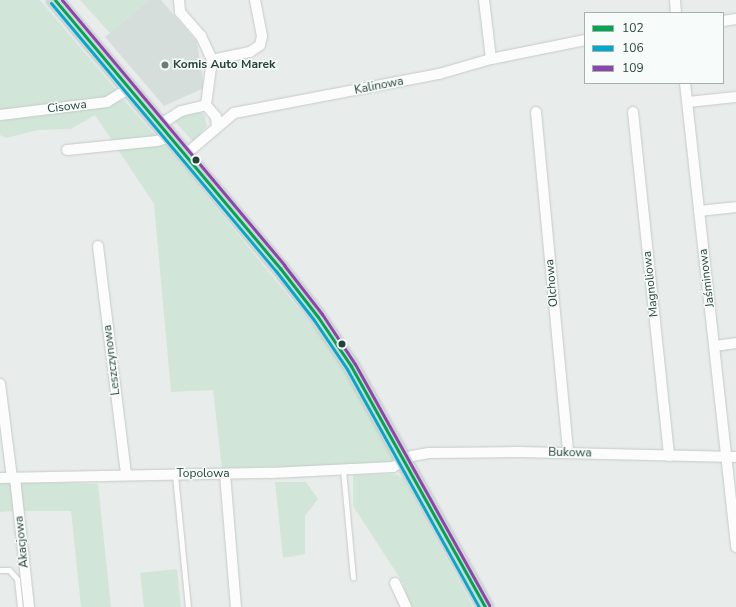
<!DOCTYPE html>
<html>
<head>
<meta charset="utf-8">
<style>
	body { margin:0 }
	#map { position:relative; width:736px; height:607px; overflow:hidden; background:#e8edeb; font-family:"Nunito Sans",sans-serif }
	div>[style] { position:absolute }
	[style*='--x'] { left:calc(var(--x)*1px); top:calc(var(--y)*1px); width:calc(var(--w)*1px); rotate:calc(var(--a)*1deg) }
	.built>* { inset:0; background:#d6dedb }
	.green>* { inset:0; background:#d1e6d8; transform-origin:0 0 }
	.roads { filter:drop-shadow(0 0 1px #c5cac8) drop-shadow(0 0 1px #c5cac8) }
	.service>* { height:5px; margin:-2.5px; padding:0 2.5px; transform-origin:2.5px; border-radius:2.5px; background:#fcfcfc }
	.minor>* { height:10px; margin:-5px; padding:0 5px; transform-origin:5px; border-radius:5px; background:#fcfcfc }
	.primary>* { height:16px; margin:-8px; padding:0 8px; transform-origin:8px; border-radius:8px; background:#cfd7d5 }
	.bus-1>* { height:3px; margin:-1.5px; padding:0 1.5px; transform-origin:1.5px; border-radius:1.5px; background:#00a651 }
	.bus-2>* { height:3px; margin:-1.5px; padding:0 1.5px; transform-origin:1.5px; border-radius:1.5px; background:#00a9ce }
	.bus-3>* { height:3px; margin:-1.5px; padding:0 1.5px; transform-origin:1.5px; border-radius:1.5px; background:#8e44ad }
	.dots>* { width:11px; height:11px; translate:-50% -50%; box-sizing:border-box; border:2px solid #f7fbf9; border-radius:50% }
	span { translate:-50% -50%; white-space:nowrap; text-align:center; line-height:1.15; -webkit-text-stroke:3px #f7fbf9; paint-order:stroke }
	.poi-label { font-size:12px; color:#24423a; font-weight:700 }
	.left { translate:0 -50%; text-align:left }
	.street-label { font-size:12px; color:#24423a }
	.legend { position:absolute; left:584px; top:12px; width:140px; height:72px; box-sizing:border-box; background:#f7fbf9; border:1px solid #a3b1ad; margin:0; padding:5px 7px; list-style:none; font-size:12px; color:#24423a }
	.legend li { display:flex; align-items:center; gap:8px; height:20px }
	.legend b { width:20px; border:1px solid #a3b1ad }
</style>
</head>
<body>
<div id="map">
	<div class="built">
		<div style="clip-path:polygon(149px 0,161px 0,197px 42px,204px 88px,164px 106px,105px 37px)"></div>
	</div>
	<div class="green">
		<div style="clip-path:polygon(0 0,40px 0,118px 92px,103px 99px,0 112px)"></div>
		<div style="clip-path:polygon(80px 0,149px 0,110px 33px)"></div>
		<div style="clip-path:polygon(124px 100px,186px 171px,330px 347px,394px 454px,392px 464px,222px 468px,213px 390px,171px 392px,154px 204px,95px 115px,71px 129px,38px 130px,6px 138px,0 135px,0 121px)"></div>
		<div style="clip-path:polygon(196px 111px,204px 114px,207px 126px,193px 142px,174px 120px)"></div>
		<div style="clip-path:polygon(391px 474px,398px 475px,403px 479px,473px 607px,409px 607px,403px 583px,353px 506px,353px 475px)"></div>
		<div style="clip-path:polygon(20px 482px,98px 484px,111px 607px,81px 607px,71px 511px,23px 511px)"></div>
		<div style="clip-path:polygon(275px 482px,306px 482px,318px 499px,305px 516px,305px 554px,283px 558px)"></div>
		<div style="clip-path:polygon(0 483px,11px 483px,14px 511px,0 512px)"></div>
		<div style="left:177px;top:569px;width:38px;height:37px;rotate:84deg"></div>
	</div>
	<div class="roads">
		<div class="service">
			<div style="--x:343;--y:470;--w:108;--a:84.7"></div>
			<div style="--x:175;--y:475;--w:133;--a:84.4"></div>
			<div style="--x:0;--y:570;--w:9;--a:0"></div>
			<div style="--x:9;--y:570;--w:12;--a:48"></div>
			<div style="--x:17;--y:579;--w:28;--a:84"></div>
		</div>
		<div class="minor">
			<div style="--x:179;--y:0;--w:12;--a:85"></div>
			<div style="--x:180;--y:12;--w:32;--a:49"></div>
			<div style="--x:201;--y:36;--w:26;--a:65"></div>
			<div style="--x:212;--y:60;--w:45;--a:97.6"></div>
			<div style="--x:484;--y:0;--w:59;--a:83.2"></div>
			<div style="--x:675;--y:0;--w:13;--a:86"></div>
			<div style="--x:723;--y:21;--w:13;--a:-9"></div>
			<div style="--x:212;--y:60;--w:39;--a:-12"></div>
			<div style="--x:250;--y:52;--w:12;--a:-35"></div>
			<div style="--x:260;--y:45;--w:9;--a:-77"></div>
			<div style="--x:262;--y:36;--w:37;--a:-101"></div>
			<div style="--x:685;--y:83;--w:467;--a:83.7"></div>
			<div style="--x:688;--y:102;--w:48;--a:-5.9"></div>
			<div style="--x:206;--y:105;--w:16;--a:50"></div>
			<div style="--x:216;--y:117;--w:9;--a:84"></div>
			<div style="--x:536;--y:112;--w:342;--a:84.6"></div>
			<div style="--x:633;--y:112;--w:346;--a:84"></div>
			<div style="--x:0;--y:115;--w:108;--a:-6.9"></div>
			<div style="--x:107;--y:102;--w:26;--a:-32"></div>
			<div style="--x:161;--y:124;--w:24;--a:-33"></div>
			<div style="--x:181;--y:111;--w:26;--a:-13"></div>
			<div style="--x:67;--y:150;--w:90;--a:-5.7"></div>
			<div style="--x:157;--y:141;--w:15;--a:-16"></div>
			<div style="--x:186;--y:154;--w:63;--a:-40.5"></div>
			<div style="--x:234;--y:113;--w:209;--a:-10.8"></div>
			<div style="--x:439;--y:74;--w:54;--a:-16.1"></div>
			<div style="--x:491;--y:59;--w:96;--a:-11.4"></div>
			<div style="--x:699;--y:211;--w:37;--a:-6"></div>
			<div style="--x:98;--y:246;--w:230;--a:83"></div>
			<div style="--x:715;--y:346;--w:21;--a:-8"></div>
			<div style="--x:0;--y:384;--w:95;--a:82.7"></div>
			<div style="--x:225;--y:474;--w:133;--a:85.3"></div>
			<div style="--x:0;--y:478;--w:271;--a:-1.1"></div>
			<div style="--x:271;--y:473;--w:122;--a:-2.8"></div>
			<div style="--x:393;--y:467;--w:22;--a:-30"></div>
			<div style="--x:412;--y:456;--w:17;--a:-10"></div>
			<div style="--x:429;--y:453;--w:89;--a:-0.6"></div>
			<div style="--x:518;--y:452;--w:218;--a:1.3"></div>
			<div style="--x:15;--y:478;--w:130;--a:83.8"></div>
			<div style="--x:395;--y:583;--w:26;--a:65"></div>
		</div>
		<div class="primary">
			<div style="--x:55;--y:0;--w:350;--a:50"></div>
			<div style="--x:280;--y:268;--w:62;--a:52.2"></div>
			<div style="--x:318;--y:317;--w:59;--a:56"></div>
			<div style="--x:351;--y:366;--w:276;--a:60.9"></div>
		</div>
	</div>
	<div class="bus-1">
		<div style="--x:55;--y:0;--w:350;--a:50"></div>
		<div style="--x:280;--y:268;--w:62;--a:52.2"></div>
		<div style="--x:318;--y:317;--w:59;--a:56"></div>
		<div style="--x:351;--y:366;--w:276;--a:60.9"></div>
	</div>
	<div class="bus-2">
		<div style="--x:51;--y:3;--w:350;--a:50"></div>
		<div style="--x:276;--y:271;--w:62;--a:52.2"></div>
		<div style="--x:314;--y:320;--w:59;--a:56"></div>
		<div style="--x:347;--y:369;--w:272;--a:61"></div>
	</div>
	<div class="bus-3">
		<div style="--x:62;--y:0;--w:346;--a:50"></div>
		<div style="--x:284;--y:265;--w:62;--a:52.2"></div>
		<div style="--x:322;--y:314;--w:60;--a:56.6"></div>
		<div style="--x:355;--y:364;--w:276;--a:60.9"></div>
	</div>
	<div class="dots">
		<div style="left:165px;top:65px;background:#697e78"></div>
		<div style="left:196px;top:160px;background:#24423a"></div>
		<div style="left:342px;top:344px;background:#24423a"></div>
	</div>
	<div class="poi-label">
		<span class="left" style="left:173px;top:65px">Komis Auto Marek</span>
	</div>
	<div class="street-label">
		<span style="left:379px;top:86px;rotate:-11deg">Kalinowa</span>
		<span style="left:67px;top:107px;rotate:-7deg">Cisowa</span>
		<span style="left:707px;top:278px;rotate:-97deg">Jaśminowa</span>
		<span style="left:552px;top:283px;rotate:-95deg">Olchowa</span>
		<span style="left:651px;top:284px;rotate:-96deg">Magnoliowa</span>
		<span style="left:112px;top:360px;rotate:-97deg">Leszczynowa</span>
		<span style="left:570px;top:453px;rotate:1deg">Bukowa</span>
		<span style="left:203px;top:474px">Topolowa</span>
		<span style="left:22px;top:542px;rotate:-96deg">Akacjowa</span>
	</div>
	<ul class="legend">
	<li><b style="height:5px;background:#00a651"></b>102</li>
	<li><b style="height:5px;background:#00a9ce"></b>106</li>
	<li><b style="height:5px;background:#8e44ad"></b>109</li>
	</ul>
</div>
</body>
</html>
